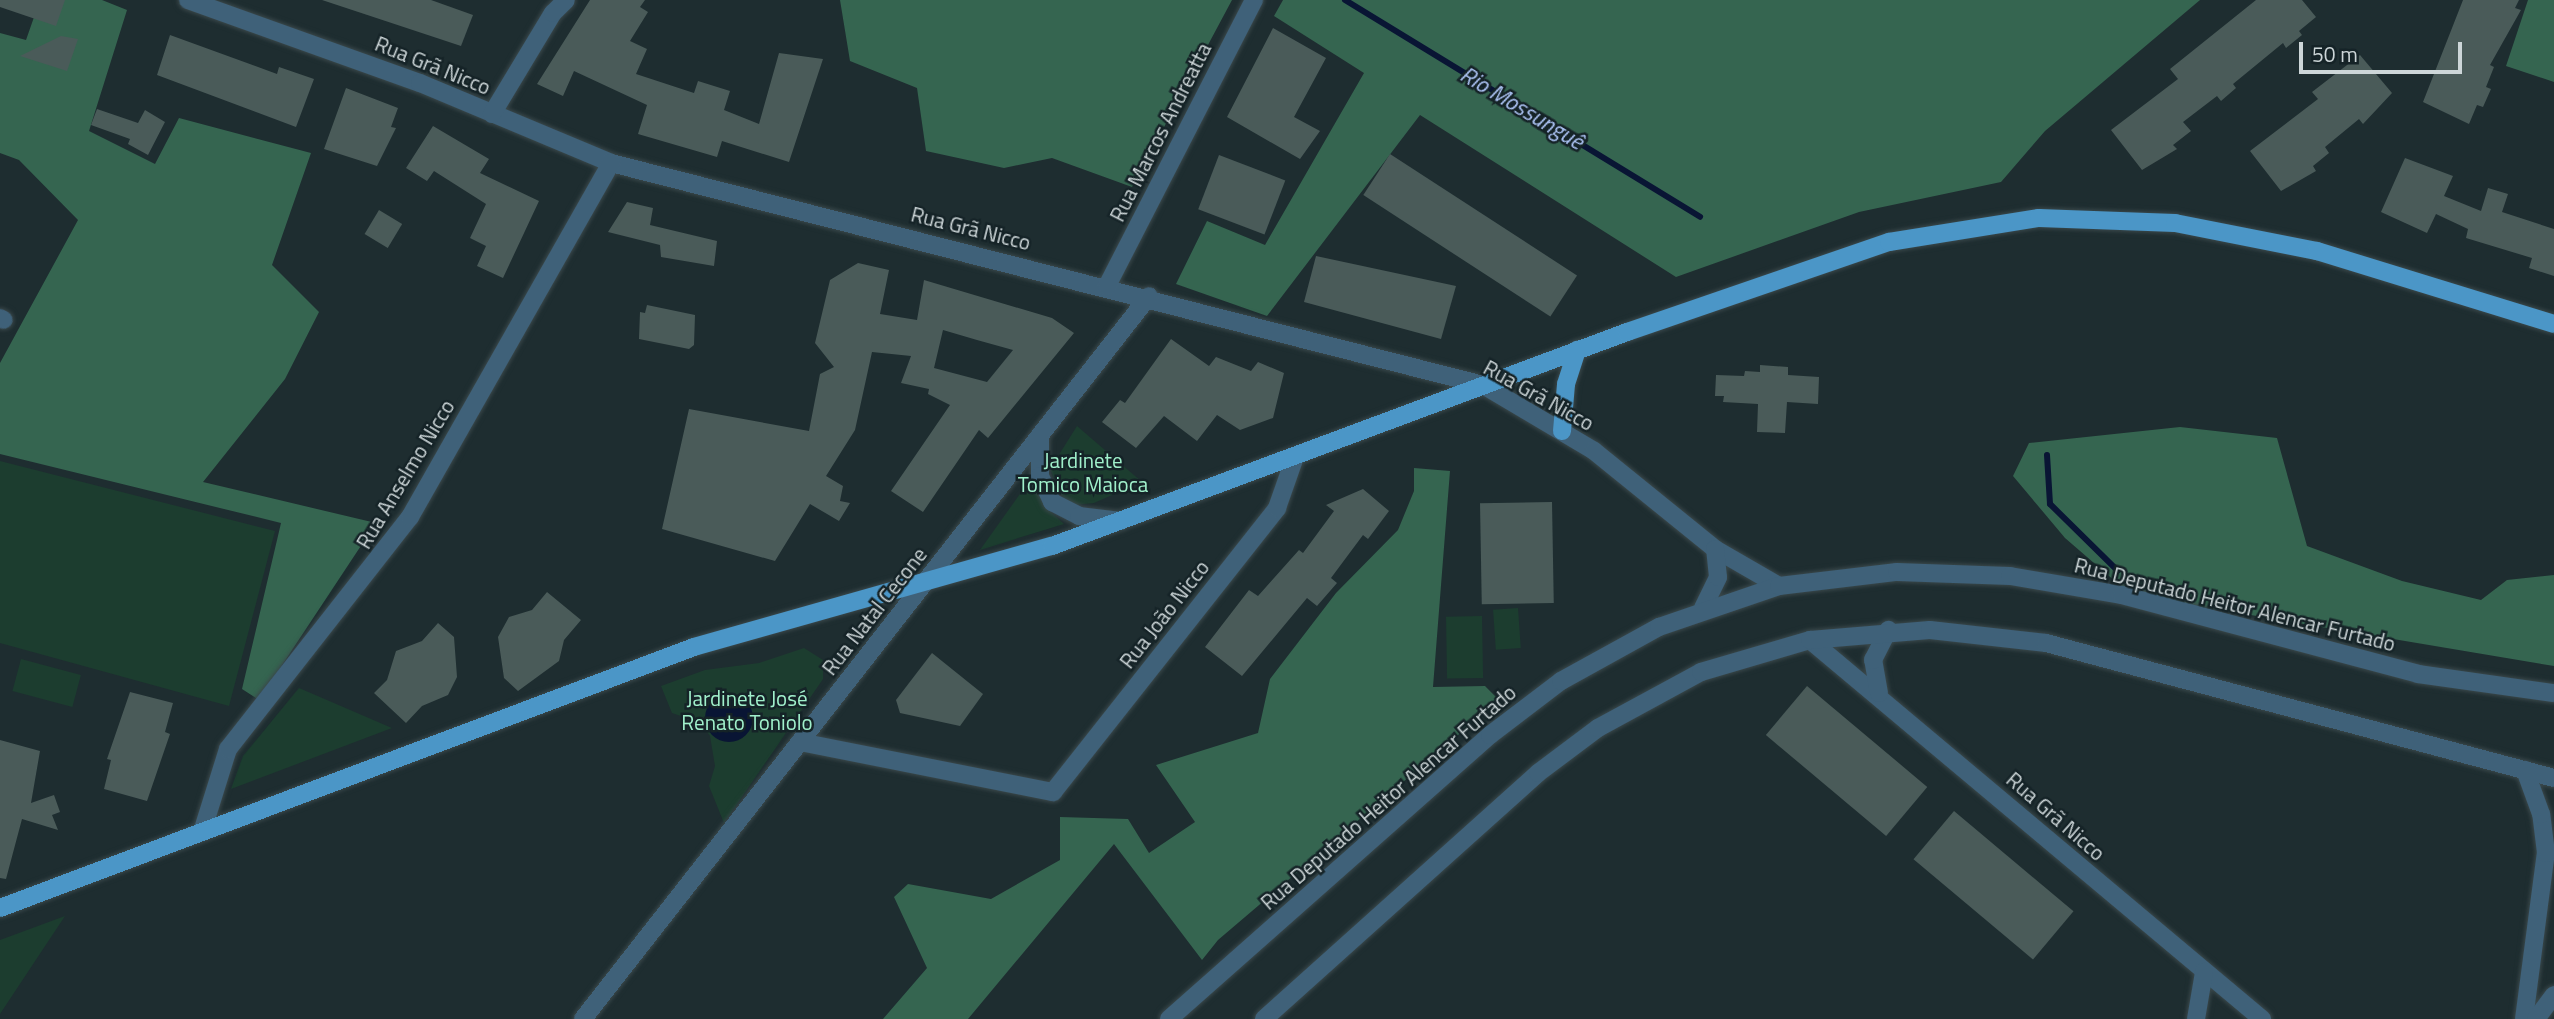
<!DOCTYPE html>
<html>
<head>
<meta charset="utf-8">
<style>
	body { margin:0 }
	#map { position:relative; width:2554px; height:1019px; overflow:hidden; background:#1e2d30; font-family:"Titillium Web",sans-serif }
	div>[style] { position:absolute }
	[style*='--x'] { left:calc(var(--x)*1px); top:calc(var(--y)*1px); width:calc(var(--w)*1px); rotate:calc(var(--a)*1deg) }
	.green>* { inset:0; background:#1c3d2f; transform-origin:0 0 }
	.forest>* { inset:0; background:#356550 }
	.water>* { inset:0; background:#091534 }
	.round { border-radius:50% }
	.stream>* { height:6px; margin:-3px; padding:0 3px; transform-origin:3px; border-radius:3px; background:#091534 }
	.building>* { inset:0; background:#4a5b59; transform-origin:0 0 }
	.roads { filter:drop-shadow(0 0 2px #3a484b) drop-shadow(0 0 2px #3a484b) }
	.minor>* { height:18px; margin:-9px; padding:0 9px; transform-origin:9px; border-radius:9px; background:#3f6179 }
	.tertiary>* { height:18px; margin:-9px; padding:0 9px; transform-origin:9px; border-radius:9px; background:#3f6179 }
	.primary>* { height:18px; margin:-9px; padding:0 9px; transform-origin:9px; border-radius:9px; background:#4b96c7 }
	span { translate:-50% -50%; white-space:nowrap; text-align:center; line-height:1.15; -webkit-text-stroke:5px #152327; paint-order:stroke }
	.street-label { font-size:21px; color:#cdd6d8 }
	.park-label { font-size:21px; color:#a0f0cb }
	.water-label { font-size:23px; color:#adc4f5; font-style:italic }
	.scale { position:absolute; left:2299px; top:42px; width:163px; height:32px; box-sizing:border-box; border:4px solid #cdd6d8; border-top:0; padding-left:9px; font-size:21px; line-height:24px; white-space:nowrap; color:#cdd6d8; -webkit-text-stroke:5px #152327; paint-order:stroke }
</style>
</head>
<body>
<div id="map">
	<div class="green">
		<div style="clip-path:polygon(1077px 426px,1142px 482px,1094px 503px,1074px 505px,1063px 498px,1050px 469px)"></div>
		<div style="clip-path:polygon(0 461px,275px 531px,229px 706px,0 643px)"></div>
		<div style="clip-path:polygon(1032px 477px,1045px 507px,1064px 524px,980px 550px)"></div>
		<div style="left:1518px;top:608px;width:40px;height:25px;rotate:86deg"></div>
		<div style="left:1482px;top:616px;width:62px;height:36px;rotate:89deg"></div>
		<div style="clip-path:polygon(804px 648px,823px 660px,823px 679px,724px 823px,709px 786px,715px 766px,710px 736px,701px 723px,672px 713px,661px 686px,705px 670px,759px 663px)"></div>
		<div style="left:21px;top:659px;width:62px;height:33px;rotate:15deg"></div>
		<div style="clip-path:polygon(299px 688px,392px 728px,231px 789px,243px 756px)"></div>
		<div style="clip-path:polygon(65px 916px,0 1014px,0 940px)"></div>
	</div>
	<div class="forest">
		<div style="clip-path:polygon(40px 0,102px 0,127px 10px,89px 131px,155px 164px,179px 118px,311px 153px,272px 265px,319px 312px,285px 379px,203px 482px,376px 523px,259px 700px,242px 689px,281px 523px,0 454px,0 363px,78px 220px,19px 160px,0 153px,0 33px,26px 40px)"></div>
		<div style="clip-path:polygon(840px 0,1232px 0,1132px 187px,1052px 158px,1004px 168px,926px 151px,917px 88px,850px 61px)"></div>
		<div style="clip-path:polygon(1283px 0,2200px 0,2045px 131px,2001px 182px,1859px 212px,1676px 277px,1420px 115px,1267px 316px,1176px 284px,1207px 221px,1265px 245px,1364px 73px,1274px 16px)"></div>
		<div style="clip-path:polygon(2528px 0,2554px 0,2554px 82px,2506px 66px)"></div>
		<div style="clip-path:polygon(2180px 427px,2277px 438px,2307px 546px,2402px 581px,2481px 600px,2507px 580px,2554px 575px,2554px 666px,2131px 595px,2065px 538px,2013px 476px,2029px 443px)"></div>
		<div style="clip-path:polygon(1414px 468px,1450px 471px,1433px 687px,1485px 686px,1499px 700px,1218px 940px,1202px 960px,1114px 844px,968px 1019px,883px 1019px,927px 968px,894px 897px,908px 884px,991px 899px,1060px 860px,1060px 817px,1128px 819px,1149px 853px,1195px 822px,1156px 765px,1258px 733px,1270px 679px,1336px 593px,1398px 530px,1414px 491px)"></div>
	</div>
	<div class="water">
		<div class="round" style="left:705px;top:694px;width:48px;height:48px"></div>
	</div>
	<div class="stream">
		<div style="--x:1345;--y:0;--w:416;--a:31.4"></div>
		<div style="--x:2047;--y:455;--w:49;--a:86.5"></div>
		<div style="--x:2050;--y:504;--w:95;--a:44.6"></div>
	</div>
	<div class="building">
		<div style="clip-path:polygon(0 0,65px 0,56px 26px,0 7px)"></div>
		<div style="clip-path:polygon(322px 0,431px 0,473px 15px,461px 46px)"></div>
		<div style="clip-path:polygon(590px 0,645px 0,640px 7px,648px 12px,630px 41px,647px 49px,636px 74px,694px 93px,698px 81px,730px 91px,724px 110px,759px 124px,779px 53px,823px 59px,789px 162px,722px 141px,717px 157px,638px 134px,647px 105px,574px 71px,563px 96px,537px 84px)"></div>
		<div style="clip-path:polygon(2256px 0,2302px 0,2316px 17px,2299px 31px,2302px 35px,2286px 48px,2283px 43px,2233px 84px,2236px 88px,2221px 101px,2217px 96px,2183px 122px,2191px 131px,2173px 145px,2177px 149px,2142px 170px,2111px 130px,2178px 79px,2170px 69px)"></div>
		<div style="clip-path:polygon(2463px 0,2519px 0,2515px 8px,2521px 10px,2490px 65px,2494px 67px,2486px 87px,2491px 89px,2483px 107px,2477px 105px,2469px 124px,2423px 102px)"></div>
		<div style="clip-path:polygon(1273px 28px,1326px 58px,1294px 117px,1320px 131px,1300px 159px,1227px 117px)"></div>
		<div style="clip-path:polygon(170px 35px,277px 74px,279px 67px,314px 79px,296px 127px,157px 75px)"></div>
		<div style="clip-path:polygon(61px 36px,78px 39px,67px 71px,20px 56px)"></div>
		<div style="clip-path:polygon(2360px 55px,2392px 93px,2363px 124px,2359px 119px,2325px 147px,2329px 153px,2313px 166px,2316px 171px,2281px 191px,2250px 151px,2318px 99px,2312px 92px)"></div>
		<div style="clip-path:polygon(346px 88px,398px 108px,391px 127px,396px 128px,377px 166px,324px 149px)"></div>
		<div style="clip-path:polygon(97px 109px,138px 123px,145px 110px,165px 122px,148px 155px,128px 144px,130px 139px,91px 125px)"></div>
		<div style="clip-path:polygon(433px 126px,489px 159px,480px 173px,539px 201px,503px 278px,477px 266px,486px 246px,470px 238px,486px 204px,434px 171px,427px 181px,406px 168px)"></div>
		<div style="left:1390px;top:154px;width:223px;height:49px;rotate:33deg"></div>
		<div style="left:1219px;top:155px;width:71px;height:58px;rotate:21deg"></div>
		<div style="clip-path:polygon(2405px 158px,2453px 176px,2444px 196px,2481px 211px,2488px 188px,2508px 194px,2502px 212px,2554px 229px,2554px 276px,2529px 268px,2532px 258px,2466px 238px,2468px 229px,2436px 214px,2427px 233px,2381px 212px)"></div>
		<div style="clip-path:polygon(627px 202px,653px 208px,650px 225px,717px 241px,714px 266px,661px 257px,660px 245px,608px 232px)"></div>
		<div style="left:379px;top:210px;width:27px;height:28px;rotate:31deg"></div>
		<div style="clip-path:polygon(1316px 256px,1456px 286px,1441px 339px,1304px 302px)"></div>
		<div style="clip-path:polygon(evenodd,858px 263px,889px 270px,880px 314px,917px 320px,924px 280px,1052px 318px,1074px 333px,988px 438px,979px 430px,923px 512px,891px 491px,950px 405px,928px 394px,929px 389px,901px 383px,911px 356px,872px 352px,855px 430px,826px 476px,843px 486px,840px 501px,850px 503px,839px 521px,810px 504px,775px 561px,662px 529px,689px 409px,809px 431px,820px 374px,834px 367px,815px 343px,830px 280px,858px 263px,943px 330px,977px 340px,1013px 350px,987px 382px,934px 368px,943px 330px)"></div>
		<div style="clip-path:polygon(647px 305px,695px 315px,694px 345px,689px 349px,639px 339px,640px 312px,645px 313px)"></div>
		<div style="clip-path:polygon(1171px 339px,1209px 366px,1216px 357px,1251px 371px,1258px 362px,1284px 373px,1273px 418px,1240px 430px,1217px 415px,1197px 441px,1164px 416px,1136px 448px,1102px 422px,1120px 400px,1125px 403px)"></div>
		<div style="clip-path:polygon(1760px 365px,1788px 367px,1788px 375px,1819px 377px,1818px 404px,1787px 402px,1785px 433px,1757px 432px,1758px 404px,1723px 402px,1724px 396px,1715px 396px,1716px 375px,1744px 376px,1745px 371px,1760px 372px)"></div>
		<div style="clip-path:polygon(1363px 489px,1389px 511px,1368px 539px,1363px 535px,1331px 578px,1337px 583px,1317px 606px,1307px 598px,1242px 676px,1205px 647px,1249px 590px,1258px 596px,1299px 550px,1303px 553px,1334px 511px,1326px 505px)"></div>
		<div style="left:1552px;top:502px;width:101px;height:72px;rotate:89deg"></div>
		<div style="clip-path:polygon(547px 592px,581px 620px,564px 640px,559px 661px,518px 691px,504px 678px,498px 637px,509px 617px,532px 610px)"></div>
		<div style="clip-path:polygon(438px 623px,454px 637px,457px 677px,448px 695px,422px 706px,406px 723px,374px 693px,387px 680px,396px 651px,422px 641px)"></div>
		<div style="clip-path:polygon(932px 653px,983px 694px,960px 726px,900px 713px,896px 700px)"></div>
		<div style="left:1807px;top:686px;width:157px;height:64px;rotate:40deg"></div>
		<div style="clip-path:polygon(130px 692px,173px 703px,165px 732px,170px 734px,147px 801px,104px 789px,111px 760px,107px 759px)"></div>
		<div style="clip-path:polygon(0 740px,40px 751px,31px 803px,54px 795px,60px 812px,52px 815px,58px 830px,22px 819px,6px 879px,0 878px)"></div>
		<div style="left:1954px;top:811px;width:156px;height:63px;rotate:40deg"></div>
	</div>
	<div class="roads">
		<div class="minor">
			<div style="--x:188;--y:0;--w:246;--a:19.7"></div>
			<div style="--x:420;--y:83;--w:207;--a:22.7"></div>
			<div style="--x:611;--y:163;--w:900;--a:14.28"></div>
			<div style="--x:1483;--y:385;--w:129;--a:30.7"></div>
			<div style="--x:1594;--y:451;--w:156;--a:39"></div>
			<div style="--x:1715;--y:549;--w:74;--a:30"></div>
			<div style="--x:492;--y:114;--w:118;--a:-58.9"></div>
			<div style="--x:553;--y:13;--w:18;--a:-45"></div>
			<div style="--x:1107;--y:286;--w:322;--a:-62.8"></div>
			<div style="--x:0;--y:318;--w:4;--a:27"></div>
			<div style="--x:1040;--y:435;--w:41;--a:90"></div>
			<div style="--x:1040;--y:476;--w:29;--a:65"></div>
			<div style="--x:1052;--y:502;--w:30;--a:27"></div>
			<div style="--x:1079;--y:516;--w:42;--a:6.8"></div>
			<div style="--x:1703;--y:608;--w:34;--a:-64"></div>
			<div style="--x:1718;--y:577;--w:28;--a:-96"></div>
			<div style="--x:1810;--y:640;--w:590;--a:39.98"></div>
			<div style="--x:1879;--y:693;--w:34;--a:-100"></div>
			<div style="--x:1873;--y:660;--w:34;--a:-63"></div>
			<div style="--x:800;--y:742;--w:258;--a:11.2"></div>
			<div style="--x:1053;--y:792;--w:362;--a:-51.7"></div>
			<div style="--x:1277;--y:508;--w:54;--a:-70.6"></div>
			<div style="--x:202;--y:832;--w:87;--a:-72.6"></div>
			<div style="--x:228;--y:749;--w:295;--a:-51.9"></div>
			<div style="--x:410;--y:517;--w:407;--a:-60.4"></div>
			<div style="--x:583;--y:1019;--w:918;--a:-51.94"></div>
			<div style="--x:2196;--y:1019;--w:48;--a:-80.3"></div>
			<div style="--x:2524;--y:1019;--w:167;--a:-82.5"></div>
			<div style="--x:2546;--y:853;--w:39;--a:-97"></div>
			<div style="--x:2541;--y:814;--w:47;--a:-110"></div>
			<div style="--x:2536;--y:1019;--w:30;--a:-53"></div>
		</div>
		<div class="tertiary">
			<div style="--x:1169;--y:1019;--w:429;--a:-41.5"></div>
			<div style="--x:1490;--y:735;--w:89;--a:-37.3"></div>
			<div style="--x:1561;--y:681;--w:112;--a:-28.9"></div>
			<div style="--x:1659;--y:627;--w:127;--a:-18.9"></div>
			<div style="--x:1779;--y:586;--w:119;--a:-6.8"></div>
			<div style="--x:1897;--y:572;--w:113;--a:2"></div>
			<div style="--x:2010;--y:576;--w:114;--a:9.6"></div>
			<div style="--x:2122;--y:595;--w:306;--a:14.9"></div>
			<div style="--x:2418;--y:674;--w:137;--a:8"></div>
			<div style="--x:1264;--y:1019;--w:368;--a:-41.9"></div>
			<div style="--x:1538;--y:773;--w:75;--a:-36.9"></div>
			<div style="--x:1598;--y:728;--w:117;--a:-28.5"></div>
			<div style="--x:1701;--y:672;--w:114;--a:-16.4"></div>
			<div style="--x:1810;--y:640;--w:120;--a:-4.8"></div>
			<div style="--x:1930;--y:630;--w:117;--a:6.4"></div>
			<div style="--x:2046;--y:643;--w:526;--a:14.88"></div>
		</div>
		<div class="primary">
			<div style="--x:1562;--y:431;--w:47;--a:-85.1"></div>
			<div style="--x:1566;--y:384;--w:36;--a:-72"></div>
			<div style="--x:0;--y:908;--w:741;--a:-20.61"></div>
			<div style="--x:694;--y:647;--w:372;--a:-15.8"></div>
			<div style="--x:1052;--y:546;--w:614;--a:-20.41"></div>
			<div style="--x:1627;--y:332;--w:277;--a:-19"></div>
			<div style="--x:1889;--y:242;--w:152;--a:-9.1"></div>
			<div style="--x:2039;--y:218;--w:136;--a:2.1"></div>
			<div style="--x:2175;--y:223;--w:145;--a:11.2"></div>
			<div style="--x:2317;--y:251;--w:248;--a:17.1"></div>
		</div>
	</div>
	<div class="street-label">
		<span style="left:433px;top:65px;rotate:22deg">Rua Grã Nicco</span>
		<span style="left:1160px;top:132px;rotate:-63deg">Rua Marcos Andreatta</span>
		<span style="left:971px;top:228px;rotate:14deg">Rua Grã Nicco</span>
		<span style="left:1539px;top:395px;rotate:29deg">Rua Grã Nicco</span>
		<span style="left:405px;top:474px;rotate:-59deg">Rua Anselmo Nicco</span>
		<span style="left:2235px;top:604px;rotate:14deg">Rua Deputado Heitor Alencar Furtado</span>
		<span style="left:874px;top:611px;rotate:-52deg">Rua Natal Cecone</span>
		<span style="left:1164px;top:614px;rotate:-52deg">Rua João Nicco</span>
		<span style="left:1388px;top:797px;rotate:-41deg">Rua Deputado Heitor Alencar Furtado</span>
		<span style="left:2056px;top:816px;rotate:41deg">Rua Grã Nicco</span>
	</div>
	<div class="park-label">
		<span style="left:1083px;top:472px">Jardinete<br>Tomico Maioca</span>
		<span style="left:747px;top:710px">Jardinete José<br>Renato Toniolo</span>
	</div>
	<div class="water-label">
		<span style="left:1522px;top:108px;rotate:31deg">Rio Mossunguê</span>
	</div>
	<div class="scale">50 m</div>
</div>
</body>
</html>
